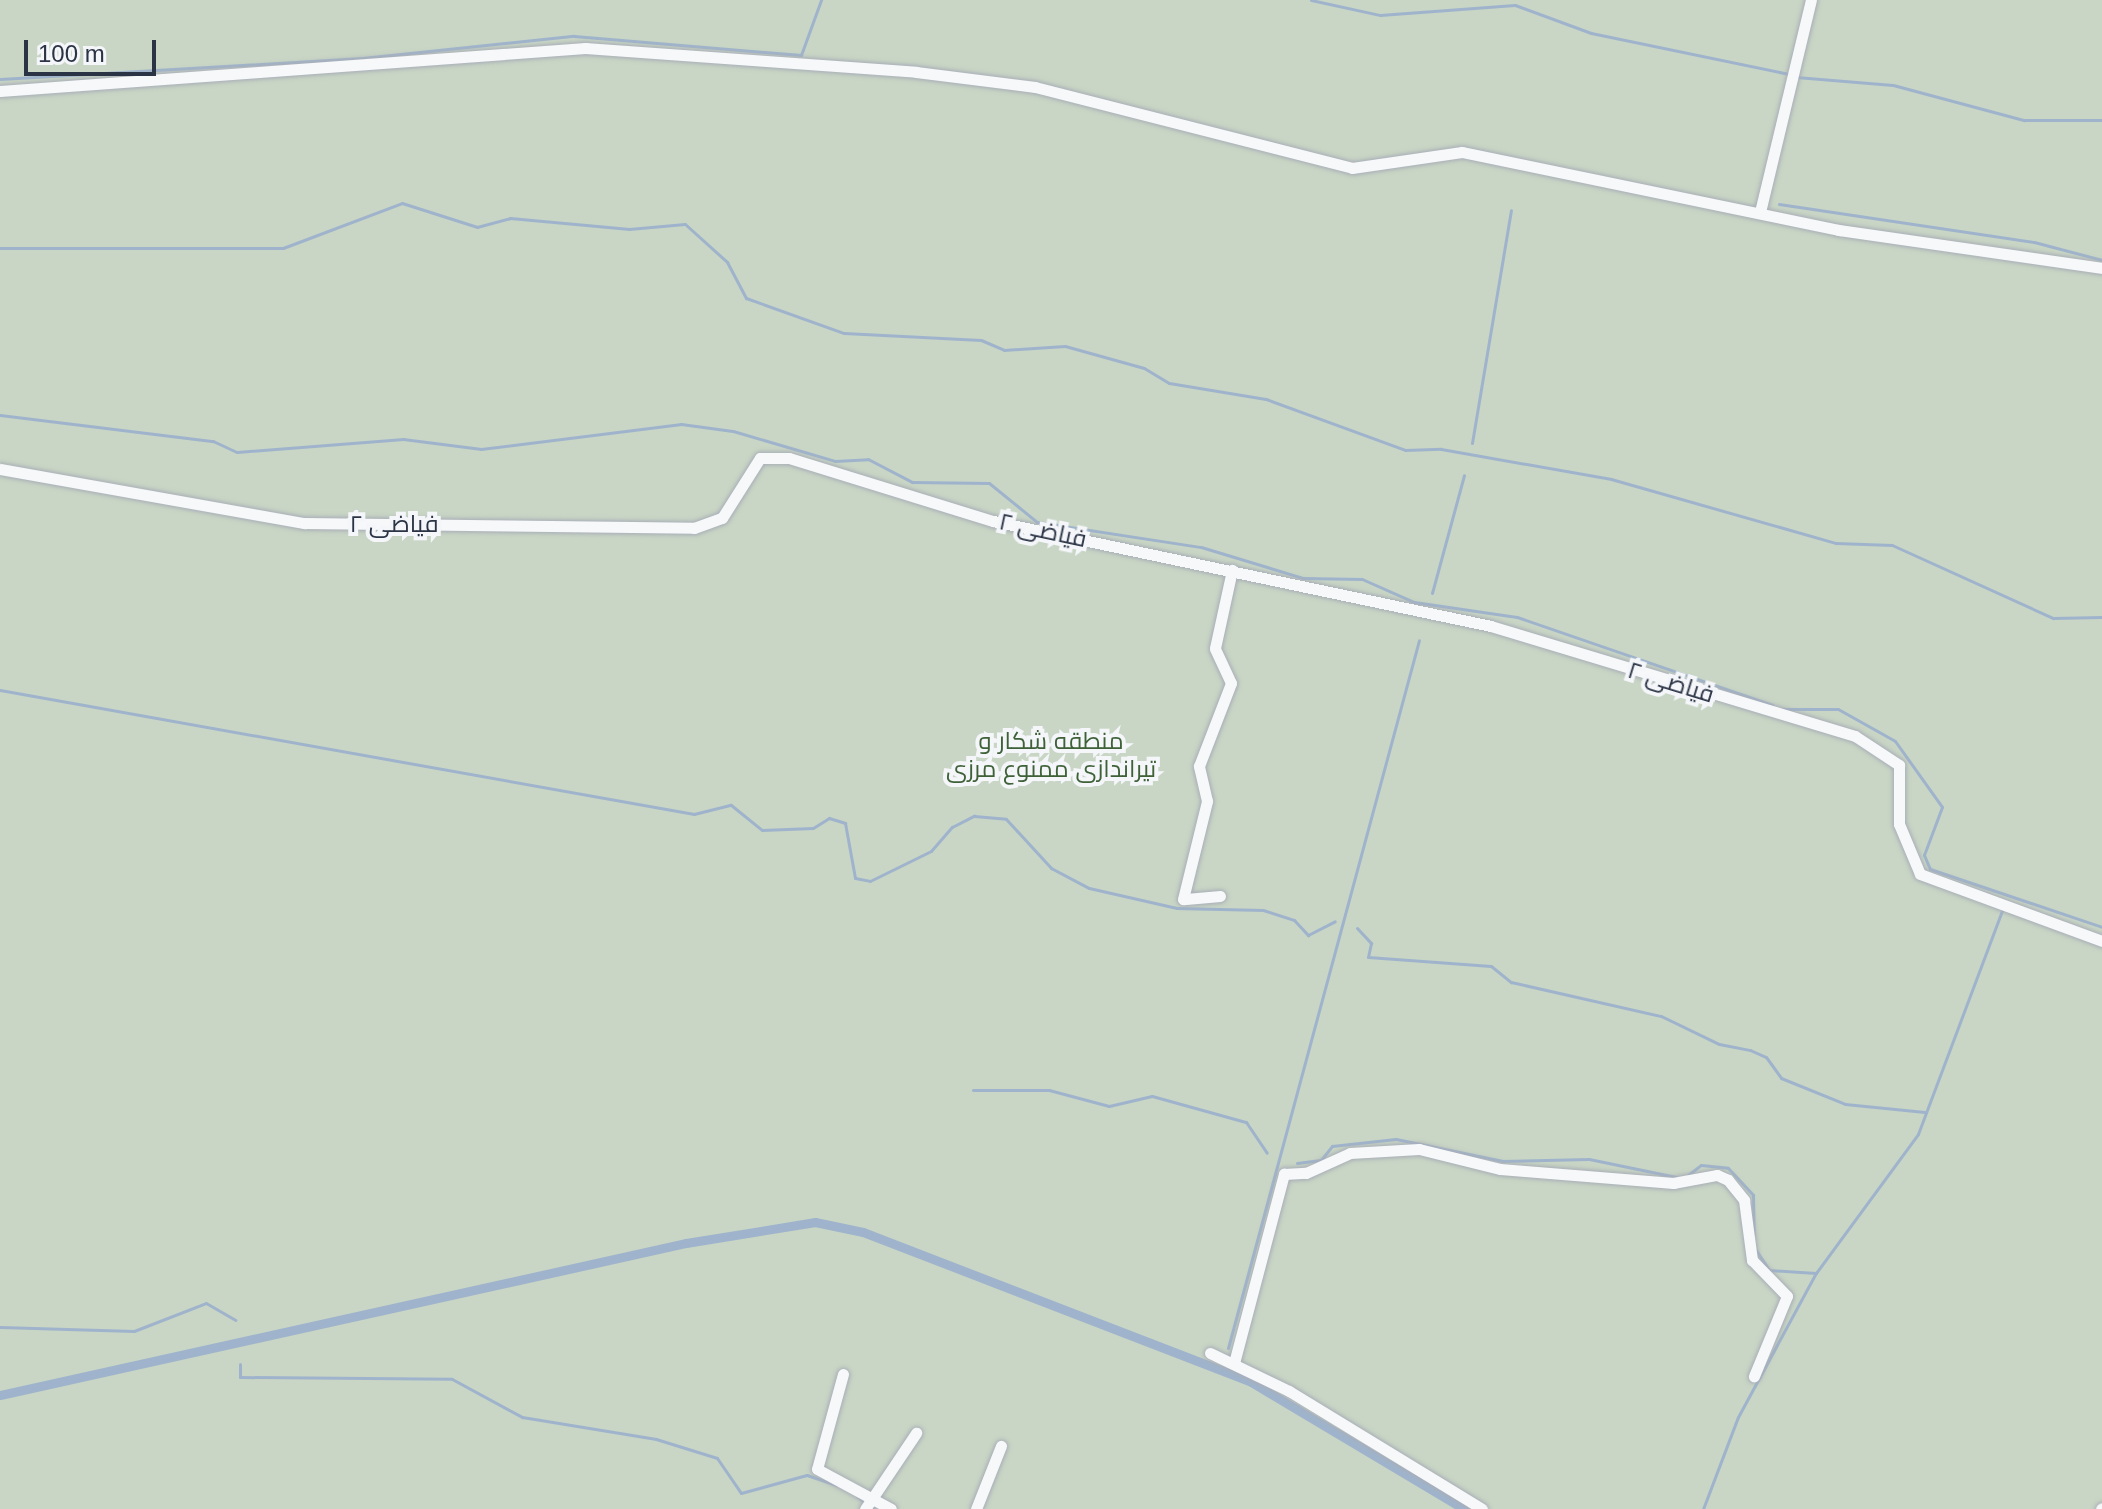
<!DOCTYPE html>
<html>
<head>
<meta charset="utf-8">
<style>
	body { margin:0 }
	#map { position:relative; width:2102px; height:1509px; overflow:hidden; background:#e4e7ec; font-family:Arial,Cairo,sans-serif }
	div>[style] { position:absolute }
	[style*='--x'] { left:calc(var(--x)*1px); top:calc(var(--y)*1px); width:calc(var(--w)*1px); rotate:calc(var(--a)*1deg) }
	.green>* { inset:0; background:#c9d6c5; transform-origin:0 0 }
	.stream>* { height:3px; margin:-1.5px; padding:0 1.5px; transform-origin:1.5px; border-radius:1.5px; background:#9fb4cc }
	.canal>* { height:9px; margin:-4.5px; padding:0 4.5px; transform-origin:4.5px; border-radius:4.5px; background:#9fb4cc }
	.roads { filter:drop-shadow(0 0 2px #a9aeb7) drop-shadow(0 0 2px #a9aeb7) }
	.minor>* { height:11px; margin:-5.5px; padding:0 5.5px; transform-origin:5.5px; border-radius:5.5px; background:#f7f8fa }
	span { translate:-50% -50%; white-space:nowrap; text-align:center; line-height:1.15; -webkit-text-stroke:8px #f4f6f9; paint-order:stroke }
	.street-label { font-size:24px; color:#2b3445 }
	.park-label { font-size:24px; color:#3f6138 }
	.scale { position:absolute; left:24px; top:40px; width:132px; height:36px; box-sizing:border-box; border:4px solid #2b3445; border-top:0; padding-left:10px; font-size:24px; line-height:28px; white-space:nowrap; color:#2b3445; -webkit-text-stroke:6px #f4f6f9; paint-order:stroke }
</style>
</head>
<body>
<div id="map">
	<div class="green">
		<div style="left:0;top:0;width:2102px;height:1509px"></div>
	</div>
	<div class="stream">
		<div style="--x:1311;--y:0;--w:71;--a:12.3"></div>
		<div style="--x:1380;--y:15;--w:135;--a:-4.2"></div>
		<div style="--x:1515;--y:5;--w:81;--a:20.2"></div>
		<div style="--x:1591;--y:33;--w:202;--a:11.7"></div>
		<div style="--x:1796;--y:77;--w:97;--a:4.7"></div>
		<div style="--x:1893;--y:85;--w:136;--a:15"></div>
		<div style="--x:2024;--y:120;--w:78;--a:0"></div>
		<div style="--x:0;--y:79;--w:364;--a:-3.3"></div>
		<div style="--x:363;--y:58;--w:212;--a:-6"></div>
		<div style="--x:574;--y:36;--w:228;--a:4.8"></div>
		<div style="--x:801;--y:55;--w:59;--a:-70"></div>
		<div style="--x:1779;--y:204;--w:258;--a:8.5"></div>
		<div style="--x:2034;--y:242;--w:70;--a:14.8"></div>
		<div style="--x:0;--y:248;--w:283;--a:0"></div>
		<div style="--x:283;--y:248;--w:127;--a:-20.7"></div>
		<div style="--x:402;--y:203;--w:79;--a:17.7"></div>
		<div style="--x:477;--y:227;--w:34;--a:-15"></div>
		<div style="--x:510;--y:218;--w:120;--a:5.3"></div>
		<div style="--x:629;--y:229;--w:56;--a:-5.1"></div>
		<div style="--x:685;--y:224;--w:57;--a:42.1"></div>
		<div style="--x:727;--y:262;--w:41;--a:62.2"></div>
		<div style="--x:746;--y:298;--w:104;--a:19.7"></div>
		<div style="--x:844;--y:333;--w:137;--a:2.9"></div>
		<div style="--x:981;--y:340;--w:25;--a:23"></div>
		<div style="--x:1004;--y:350;--w:61;--a:-3.8"></div>
		<div style="--x:1065;--y:346;--w:82;--a:15.6"></div>
		<div style="--x:1144;--y:368;--w:29;--a:31"></div>
		<div style="--x:1169;--y:383;--w:98;--a:9.4"></div>
		<div style="--x:1266;--y:399;--w:148;--a:20.1"></div>
		<div style="--x:1405;--y:450;--w:36;--a:-2"></div>
		<div style="--x:1441;--y:449;--w:173;--a:10"></div>
		<div style="--x:1611;--y:479;--w:234;--a:15.9"></div>
		<div style="--x:1836;--y:543;--w:56;--a:2"></div>
		<div style="--x:1892;--y:545;--w:177;--a:24.4"></div>
		<div style="--x:2053;--y:618;--w:49;--a:-1.2"></div>
		<div style="--x:0;--y:415;--w:215;--a:7"></div>
		<div style="--x:213;--y:441;--w:26;--a:25"></div>
		<div style="--x:237;--y:452;--w:167;--a:-4.5"></div>
		<div style="--x:403;--y:439;--w:79;--a:7.3"></div>
		<div style="--x:481;--y:449;--w:202;--a:-7.1"></div>
		<div style="--x:681;--y:424;--w:52;--a:7.7"></div>
		<div style="--x:733;--y:431;--w:106;--a:16.4"></div>
		<div style="--x:835;--y:461;--w:33;--a:-3"></div>
		<div style="--x:868;--y:459;--w:50;--a:27.6"></div>
		<div style="--x:912;--y:482;--w:77;--a:0.7"></div>
		<div style="--x:989;--y:483;--w:62;--a:39.1"></div>
		<div style="--x:1037;--y:522;--w:166;--a:8.7"></div>
		<div style="--x:1201;--y:547;--w:107;--a:16.9"></div>
		<div style="--x:1303;--y:578;--w:59;--a:1"></div>
		<div style="--x:1362;--y:579;--w:57;--a:23.9"></div>
		<div style="--x:1414;--y:602;--w:104;--a:8.3"></div>
		<div style="--x:1517;--y:617;--w:270;--a:19"></div>
		<div style="--x:1472;--y:443;--w:236;--a:-80.5"></div>
		<div style="--x:1432;--y:593;--w:122;--a:-74.8"></div>
		<div style="--x:0;--y:690;--w:705;--a:10.13"></div>
		<div style="--x:694;--y:814;--w:38;--a:-14"></div>
		<div style="--x:731;--y:805;--w:40;--a:39"></div>
		<div style="--x:762;--y:830;--w:51;--a:-2.2"></div>
		<div style="--x:813;--y:828;--w:19;--a:-32"></div>
		<div style="--x:829;--y:818;--w:17;--a:17"></div>
		<div style="--x:845;--y:823;--w:56;--a:79.7"></div>
		<div style="--x:855;--y:878;--w:15;--a:11"></div>
		<div style="--x:870;--y:881;--w:68;--a:-26.2"></div>
		<div style="--x:931;--y:851;--w:32;--a:-49"></div>
		<div style="--x:952;--y:827;--w:25;--a:-27"></div>
		<div style="--x:974;--y:816;--w:32;--a:5"></div>
		<div style="--x:1006;--y:819;--w:67;--a:47.4"></div>
		<div style="--x:1051;--y:868;--w:43;--a:27.8"></div>
		<div style="--x:1089;--y:888;--w:90;--a:12.8"></div>
		<div style="--x:1177;--y:908;--w:86;--a:1.3"></div>
		<div style="--x:1263;--y:910;--w:33;--a:18"></div>
		<div style="--x:1294;--y:920;--w:21;--a:47"></div>
		<div style="--x:1308;--y:935;--w:30;--a:-27"></div>
		<div style="--x:1783;--y:709;--w:55;--a:0"></div>
		<div style="--x:1838;--y:709;--w:65;--a:29.3"></div>
		<div style="--x:1895;--y:741;--w:81;--a:54.5"></div>
		<div style="--x:1942;--y:807;--w:51;--a:110.6"></div>
		<div style="--x:1924;--y:855;--w:15;--a:67"></div>
		<div style="--x:1930;--y:869;--w:182;--a:18.6"></div>
		<div style="--x:1357;--y:928;--w:21;--a:47"></div>
		<div style="--x:1371;--y:943;--w:14;--a:102"></div>
		<div style="--x:1368;--y:957;--w:123;--a:4.2"></div>
		<div style="--x:1491;--y:966;--w:26;--a:39"></div>
		<div style="--x:1511;--y:982;--w:154;--a:12.8"></div>
		<div style="--x:1661;--y:1016;--w:64;--a:25.8"></div>
		<div style="--x:1719;--y:1044;--w:32;--a:11"></div>
		<div style="--x:1750;--y:1050;--w:17;--a:24"></div>
		<div style="--x:1766;--y:1057;--w:26;--a:54"></div>
		<div style="--x:1781;--y:1078;--w:69;--a:22.1"></div>
		<div style="--x:1845;--y:1104;--w:80;--a:5.7"></div>
		<div style="--x:973;--y:1090;--w:76;--a:0"></div>
		<div style="--x:1049;--y:1090;--w:62;--a:14.9"></div>
		<div style="--x:1109;--y:1106;--w:44;--a:-13.1"></div>
		<div style="--x:1152;--y:1096;--w:98;--a:15.5"></div>
		<div style="--x:1246;--y:1122;--w:37;--a:56"></div>
		<div style="--x:1297;--y:1163;--w:24;--a:-7"></div>
		<div style="--x:1321;--y:1160;--w:18;--a:-52"></div>
		<div style="--x:1332;--y:1146;--w:64;--a:-6.2"></div>
		<div style="--x:1396;--y:1139;--w:109;--a:11.6"></div>
		<div style="--x:1503;--y:1161;--w:86;--a:-1.3"></div>
		<div style="--x:1589;--y:1159;--w:89;--a:11.7"></div>
		<div style="--x:1688;--y:1175;--w:16;--a:-38"></div>
		<div style="--x:1701;--y:1165;--w:27;--a:6"></div>
		<div style="--x:1728;--y:1168;--w:37;--a:47"></div>
		<div style="--x:1753;--y:1195;--w:39;--a:89"></div>
		<div style="--x:1756;--y:1250;--w:24;--a:57"></div>
		<div style="--x:1769;--y:1270;--w:47;--a:3.7"></div>
		<div style="--x:0;--y:1327;--w:134;--a:1.7"></div>
		<div style="--x:134;--y:1331;--w:77;--a:-21.3"></div>
		<div style="--x:206;--y:1303;--w:34;--a:30"></div>
		<div style="--x:1228;--y:1348;--w:733;--a:-74.9"></div>
		<div style="--x:240;--y:1364;--w:13;--a:90"></div>
		<div style="--x:240;--y:1377;--w:212;--a:0.5"></div>
		<div style="--x:452;--y:1379;--w:80;--a:28.5"></div>
		<div style="--x:522;--y:1417;--w:136;--a:9.3"></div>
		<div style="--x:656;--y:1439;--w:64;--a:17.3"></div>
		<div style="--x:717;--y:1458;--w:42;--a:55.6"></div>
		<div style="--x:741;--y:1493;--w:68;--a:-15.3"></div>
		<div style="--x:807;--y:1475;--w:31;--a:19"></div>
		<div style="--x:857;--y:1496;--w:21;--a:39"></div>
		<div style="--x:1703;--y:1509;--w:98;--a:-69.2"></div>
		<div style="--x:1738;--y:1417;--w:164;--a:-61.6"></div>
		<div style="--x:1816;--y:1273;--w:172;--a:-53.7"></div>
		<div style="--x:1918;--y:1134;--w:241;--a:-69.4"></div>
	</div>
	<div class="canal">
		<div style="--x:0;--y:1395;--w:703;--a:-12.49"></div>
		<div style="--x:686;--y:1243;--w:131;--a:-9.2"></div>
		<div style="--x:815;--y:1222;--w:49;--a:11.8"></div>
		<div style="--x:863;--y:1232;--w:416;--a:21.1"></div>
		<div style="--x:1251;--y:1382;--w:248;--a:30.8"></div>
	</div>
	<div class="roads">
		<div class="minor">
			<div style="--x:0;--y:91;--w:587;--a:-4.2"></div>
			<div style="--x:585;--y:48;--w:332;--a:4.1"></div>
			<div style="--x:916;--y:72;--w:120;--a:7.2"></div>
			<div style="--x:1035;--y:87;--w:327;--a:14.3"></div>
			<div style="--x:1352;--y:168;--w:111;--a:-8.3"></div>
			<div style="--x:1462;--y:152;--w:385;--a:11.7"></div>
			<div style="--x:1839;--y:230;--w:266;--a:8.2"></div>
			<div style="--x:1760;--y:212;--w:218;--a:-76.5"></div>
			<div style="--x:0;--y:469;--w:309;--a:10.1"></div>
			<div style="--x:304;--y:523;--w:390;--a:0.7"></div>
			<div style="--x:694;--y:528;--w:30;--a:-20"></div>
			<div style="--x:722;--y:518;--w:71;--a:-57.7"></div>
			<div style="--x:760;--y:458;--w:29;--a:0"></div>
			<div style="--x:789;--y:458;--w:214;--a:17.2"></div>
			<div style="--x:993;--y:521;--w:509;--a:11.91"></div>
			<div style="--x:1491;--y:626;--w:380;--a:16.8"></div>
			<div style="--x:1855;--y:736;--w:53;--a:33.4"></div>
			<div style="--x:1899;--y:765;--w:59;--a:90"></div>
			<div style="--x:1899;--y:824;--w:54;--a:67.2"></div>
			<div style="--x:1920;--y:874;--w:194;--a:20.2"></div>
			<div style="--x:1220;--y:896;--w:37;--a:175"></div>
			<div style="--x:1183;--y:899;--w:101;--a:-76.2"></div>
			<div style="--x:1207;--y:801;--w:36;--a:-103"></div>
			<div style="--x:1199;--y:766;--w:89;--a:-68.9"></div>
			<div style="--x:1231;--y:683;--w:38;--a:-115"></div>
			<div style="--x:1215;--y:648;--w:80;--a:-77.7"></div>
			<div style="--x:1210;--y:1353;--w:88;--a:25.7"></div>
			<div style="--x:1289;--y:1391;--w:226;--a:31.4"></div>
			<div style="--x:1234;--y:1363;--w:196;--a:-75.2"></div>
			<div style="--x:1284;--y:1174;--w:22;--a:-3"></div>
			<div style="--x:1306;--y:1173;--w:48;--a:-24.4"></div>
			<div style="--x:1350;--y:1153;--w:69;--a:-3.3"></div>
			<div style="--x:1419;--y:1149;--w:83;--a:13.9"></div>
			<div style="--x:1500;--y:1169;--w:174;--a:4.6"></div>
			<div style="--x:1673;--y:1183;--w:45;--a:-10.3"></div>
			<div style="--x:1717;--y:1175;--w:12;--a:24"></div>
			<div style="--x:1728;--y:1180;--w:26;--a:51"></div>
			<div style="--x:1744;--y:1200;--w:61;--a:82.4"></div>
			<div style="--x:1752;--y:1260;--w:50;--a:45.8"></div>
			<div style="--x:1787;--y:1296;--w:87;--a:112.4"></div>
			<div style="--x:843;--y:1374;--w:98;--a:105.3"></div>
			<div style="--x:817;--y:1469;--w:84;--a:28.4"></div>
			<div style="--x:865;--y:1509;--w:92;--a:-56.1"></div>
			<div style="--x:976;--y:1509;--w:68;--a:-68.4"></div>
			<div style="--x:2101;--y:1509;--w:1;--a:-45"></div>
		</div>
	</div>
	<div class="street-label">
		<span style="left:394px;top:524px">فیاضی ۲</span>
		<span style="left:1043px;top:530px;rotate:12deg">فیاضی ۲</span>
		<span style="left:1671px;top:682px;rotate:17deg">فیاضی ۲</span>
	</div>
	<div class="park-label">
		<span style="left:1051px;top:755px">منطقه شکار و<br>تیراندازی ممنوع مرزی</span>
	</div>
	<div class="scale">100 m</div>
</div>
</body>
</html>
